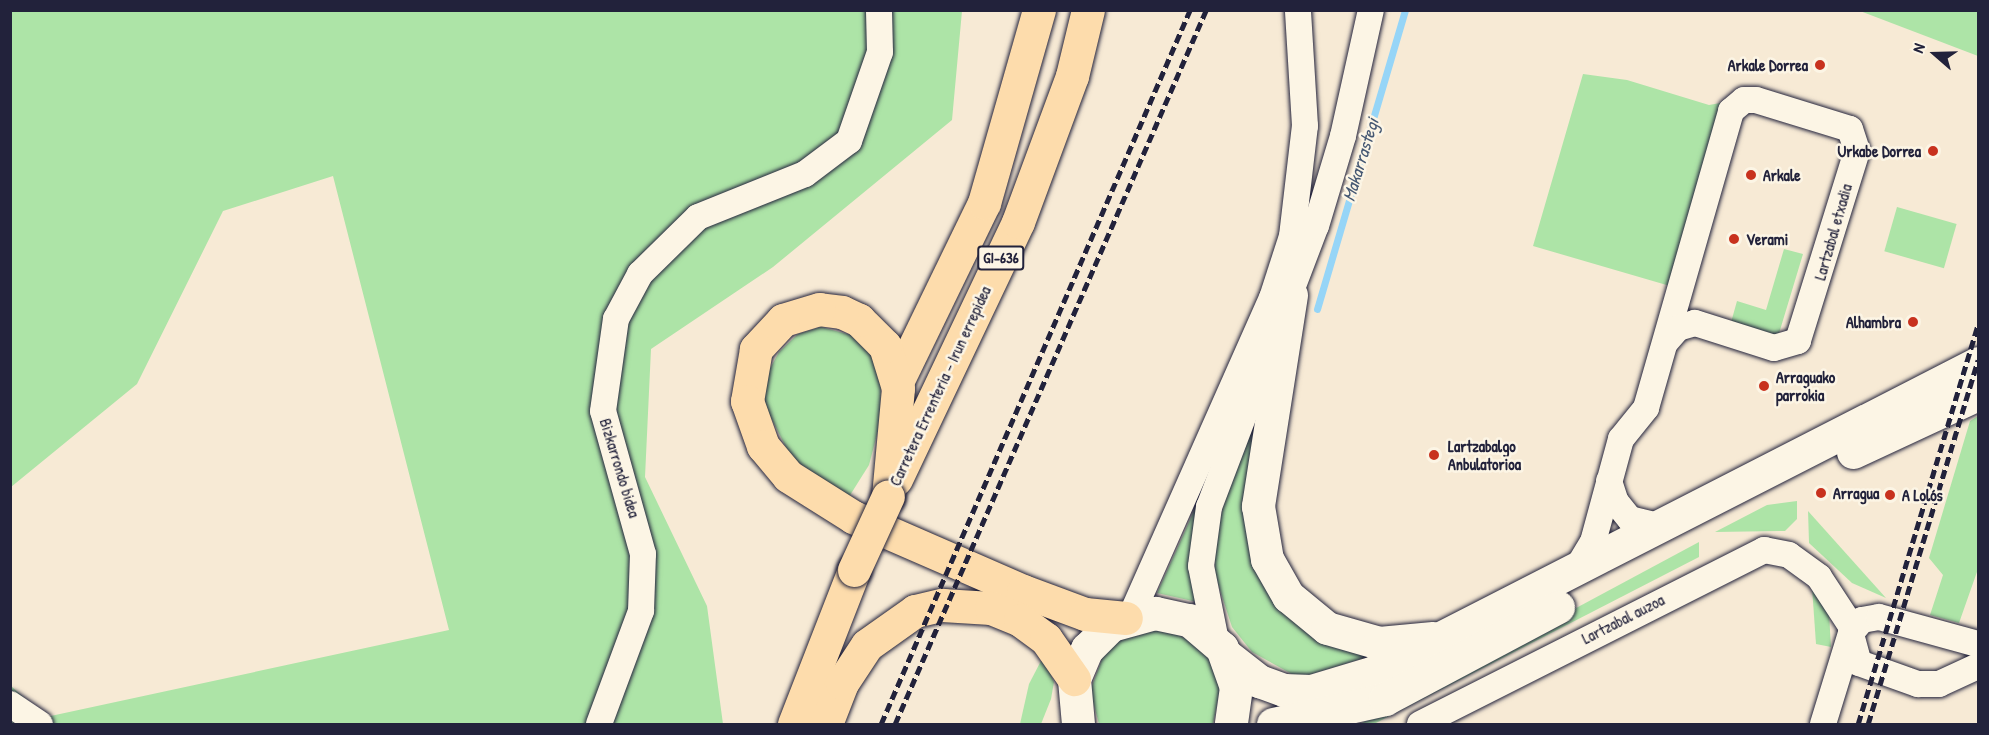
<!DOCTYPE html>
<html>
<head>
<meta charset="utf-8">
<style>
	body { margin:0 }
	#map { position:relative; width:1989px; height:735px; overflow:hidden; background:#f7ead5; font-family:"Patrick Hand",sans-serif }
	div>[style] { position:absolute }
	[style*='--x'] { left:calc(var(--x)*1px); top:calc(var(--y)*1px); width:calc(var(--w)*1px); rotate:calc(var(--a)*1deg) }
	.green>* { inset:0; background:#ade4a7; transform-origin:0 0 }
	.stream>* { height:7px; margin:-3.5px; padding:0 3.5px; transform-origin:3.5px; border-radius:3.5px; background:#96d5f7 }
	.roads { filter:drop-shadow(0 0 2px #22223b) drop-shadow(0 0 2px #22223b) }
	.minor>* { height:26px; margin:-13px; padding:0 13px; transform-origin:13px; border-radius:13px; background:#fcf5e5 }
	.secondary>* { height:33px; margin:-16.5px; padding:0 16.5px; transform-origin:16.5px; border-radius:16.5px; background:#fcf5e5 }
	.primary>* { height:33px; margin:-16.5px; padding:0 16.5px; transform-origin:16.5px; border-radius:16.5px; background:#fddcac }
	.rail>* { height:4.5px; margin-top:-2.25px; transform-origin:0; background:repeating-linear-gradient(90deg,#22223b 0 9px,transparent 0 13.5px) }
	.bridges { filter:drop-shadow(0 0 2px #22223b) drop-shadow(0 0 2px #22223b) }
	.primary-bridge>* { height:33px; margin:-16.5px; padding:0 16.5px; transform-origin:16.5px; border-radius:16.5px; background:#fddcac }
	.dots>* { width:16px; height:16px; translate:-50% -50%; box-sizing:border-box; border:3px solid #fcf5e5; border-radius:50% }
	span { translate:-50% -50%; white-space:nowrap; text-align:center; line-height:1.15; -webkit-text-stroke:5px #fcf5e5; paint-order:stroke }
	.shield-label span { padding:2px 4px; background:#fcf5e5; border:2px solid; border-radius:4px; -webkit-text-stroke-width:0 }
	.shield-label { font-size:15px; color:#22223b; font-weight:700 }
	.poi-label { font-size:16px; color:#22223b; font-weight:700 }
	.right { translate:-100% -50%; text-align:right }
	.left { translate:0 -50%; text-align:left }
	.street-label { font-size:16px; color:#22223b }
	.water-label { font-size:18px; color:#455873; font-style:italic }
	.frame { position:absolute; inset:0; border:12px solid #22223b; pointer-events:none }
	.north { position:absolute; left:1905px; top:24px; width:60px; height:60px; -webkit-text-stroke:4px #fcf5e5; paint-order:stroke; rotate:290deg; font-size:16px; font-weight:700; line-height:24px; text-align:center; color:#22223b }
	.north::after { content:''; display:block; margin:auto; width:21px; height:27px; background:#22223b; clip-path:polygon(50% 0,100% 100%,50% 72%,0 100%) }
</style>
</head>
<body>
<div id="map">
	<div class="green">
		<div style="clip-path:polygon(11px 11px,962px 11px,952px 120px,773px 267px,651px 349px,645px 477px,707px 606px,723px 724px,11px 724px,11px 686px,46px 717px,449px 630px,333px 176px,223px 211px,137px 384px,11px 487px)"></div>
		<div style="clip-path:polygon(1860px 11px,1978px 11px,1978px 56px)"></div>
		<div style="clip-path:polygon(1583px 74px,1627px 80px,1709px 105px,1726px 102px,1670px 286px,1533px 246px)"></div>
		<div style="left:1897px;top:207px;width:62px;height:46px;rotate:16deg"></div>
		<div style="clip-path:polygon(1784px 249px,1803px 254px,1777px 340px,1730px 326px,1737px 301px,1766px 310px)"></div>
		<div style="clip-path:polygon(821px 327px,851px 335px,870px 351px,881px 378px,880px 423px,869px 465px,847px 500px,791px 457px,764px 404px,767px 374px,779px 352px,798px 334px)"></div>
		<div style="clip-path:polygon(1261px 402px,1261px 574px,1384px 652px,1299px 678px,1252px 652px,1232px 627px,1215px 575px,1215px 538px,1225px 500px)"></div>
		<div style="clip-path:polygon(1978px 416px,1978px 569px,1959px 623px,1930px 615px,1943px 575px,1929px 558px,1970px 421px)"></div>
		<div style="clip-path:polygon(1215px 462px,1197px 602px,1157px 593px,1185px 531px)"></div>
		<div style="clip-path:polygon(1797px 501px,1797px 519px,1785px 531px,1715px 532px,1767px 505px)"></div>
		<div style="clip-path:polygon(1808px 511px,1886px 598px,1852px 583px,1809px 543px)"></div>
		<div style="clip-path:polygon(1699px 542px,1699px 557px,1374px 724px,1360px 724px)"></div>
		<div style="clip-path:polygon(1812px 587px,1829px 614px,1831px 647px,1816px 644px)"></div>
		<div style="clip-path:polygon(1164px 628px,1203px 647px,1221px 685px,1213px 724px,1099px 724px,1090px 691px,1105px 651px,1122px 637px)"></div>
		<div style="clip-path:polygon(1043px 657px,1054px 682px,1051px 699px,1041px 724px,1020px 724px,1029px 684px)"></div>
	</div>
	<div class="stream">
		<div style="--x:1317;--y:309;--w:312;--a:-73.6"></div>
	</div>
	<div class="roads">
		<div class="minor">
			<div style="--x:1609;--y:481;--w:22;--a:72"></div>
			<div style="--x:1616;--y:502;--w:22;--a:51"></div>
			<div style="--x:1630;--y:519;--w:33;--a:14"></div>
			<div style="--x:1576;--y:570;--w:33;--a:-59"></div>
			<div style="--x:1593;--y:542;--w:107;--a:-74.8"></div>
			<div style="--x:1621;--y:439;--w:40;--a:-51"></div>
			<div style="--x:1646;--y:408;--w:309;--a:-74"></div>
			<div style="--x:1731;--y:111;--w:17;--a:-40"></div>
			<div style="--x:1744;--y:100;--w:12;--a:0"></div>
			<div style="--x:1756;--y:100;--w:98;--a:17.1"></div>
			<div style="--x:1850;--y:129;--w:23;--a:72"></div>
			<div style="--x:1857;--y:151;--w:199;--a:107.3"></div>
			<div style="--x:1798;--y:341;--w:25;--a:164"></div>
			<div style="--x:1774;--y:348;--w:83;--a:-162.4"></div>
			<div style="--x:1695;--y:323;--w:18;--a:164"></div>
			<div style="--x:1678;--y:328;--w:18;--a:131"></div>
			<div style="--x:1131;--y:616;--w:348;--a:-66.1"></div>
			<div style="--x:1272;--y:298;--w:65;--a:-72.1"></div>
			<div style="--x:1292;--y:236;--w:111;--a:-83.3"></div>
			<div style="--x:1305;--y:126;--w:116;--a:-93.5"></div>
			<div style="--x:1851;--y:634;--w:30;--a:75"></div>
			<div style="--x:1859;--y:663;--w:63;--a:19.6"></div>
			<div style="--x:1918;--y:684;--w:21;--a:0"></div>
			<div style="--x:1939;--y:684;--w:43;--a:-24.8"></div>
			<div style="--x:1216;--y:641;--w:76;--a:-101.3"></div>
			<div style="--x:1201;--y:566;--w:60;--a:-82.3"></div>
			<div style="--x:1209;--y:507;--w:301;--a:-69.2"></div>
			<div style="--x:1316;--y:226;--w:94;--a:-73.3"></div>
			<div style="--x:1343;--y:136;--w:129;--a:-77.5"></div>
			<div style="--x:10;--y:704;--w:36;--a:34"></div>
			<div style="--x:599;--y:724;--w:121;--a:-69.6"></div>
			<div style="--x:641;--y:611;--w:57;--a:-88"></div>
			<div style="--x:643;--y:554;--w:148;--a:-105.6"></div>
			<div style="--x:603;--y:411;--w:93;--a:-82"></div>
			<div style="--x:616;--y:319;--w:51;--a:-61.9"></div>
			<div style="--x:640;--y:274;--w:81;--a:-44.5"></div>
			<div style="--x:698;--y:217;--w:115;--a:-21.9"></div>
			<div style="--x:805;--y:174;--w:55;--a:-36.9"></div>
			<div style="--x:849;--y:141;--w:94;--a:-70.8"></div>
			<div style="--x:880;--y:52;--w:42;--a:-91.4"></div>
			<div style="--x:1420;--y:724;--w:386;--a:-26.8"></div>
			<div style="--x:1764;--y:550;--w:25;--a:11"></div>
			<div style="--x:1789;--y:555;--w:37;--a:36"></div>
			<div style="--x:1819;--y:577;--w:62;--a:56.8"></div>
			<div style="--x:1823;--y:724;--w:95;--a:-72.9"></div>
			<div style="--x:1851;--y:633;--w:17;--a:-50"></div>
			<div style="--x:1862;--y:620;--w:17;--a:-10"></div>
			<div style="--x:1879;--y:617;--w:103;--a:15.3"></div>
		</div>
		<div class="secondary">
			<div style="--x:1291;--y:295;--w:214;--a:98.9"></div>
			<div style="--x:1258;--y:506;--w:54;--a:80.4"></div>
			<div style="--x:1267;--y:559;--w:43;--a:60.4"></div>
			<div style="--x:1288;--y:596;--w:50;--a:39.4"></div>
			<div style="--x:1327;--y:628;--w:54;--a:16.1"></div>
			<div style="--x:1379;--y:643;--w:54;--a:-5.3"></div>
			<div style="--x:1853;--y:452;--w:138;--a:-24.9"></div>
			<div style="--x:1227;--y:656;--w:41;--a:38"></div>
			<div style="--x:1259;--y:681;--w:27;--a:20"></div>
			<div style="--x:1284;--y:690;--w:27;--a:2"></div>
			<div style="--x:1311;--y:691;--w:66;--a:-16.8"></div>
			<div style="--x:1374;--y:672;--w:678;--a:-27.09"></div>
			<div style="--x:1078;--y:724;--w:45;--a:-95.1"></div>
			<div style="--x:1074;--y:679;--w:33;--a:-67"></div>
			<div style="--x:1087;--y:649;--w:34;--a:-45"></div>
			<div style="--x:1111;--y:625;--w:46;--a:-15.3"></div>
			<div style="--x:1155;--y:613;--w:35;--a:12"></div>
			<div style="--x:1189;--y:620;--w:43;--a:40.3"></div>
			<div style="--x:1222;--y:648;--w:41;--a:70.3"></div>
			<div style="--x:1236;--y:687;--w:37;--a:98"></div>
			<div style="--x:1273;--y:724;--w:115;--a:-12.6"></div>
			<div style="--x:1385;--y:699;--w:196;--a:-28"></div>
		</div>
		<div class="primary">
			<div style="--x:897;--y:382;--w:199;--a:-64.1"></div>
			<div style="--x:984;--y:203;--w:201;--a:-74.1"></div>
			<div style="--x:896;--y:479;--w:284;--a:-64.6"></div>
			<div style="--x:1018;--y:222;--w:156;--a:-69.7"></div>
			<div style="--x:1072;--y:76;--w:68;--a:-76.4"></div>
			<div style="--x:888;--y:496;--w:108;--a:-84.7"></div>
			<div style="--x:898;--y:388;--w:44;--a:-107.2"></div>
			<div style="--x:885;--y:346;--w:37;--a:-135"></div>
			<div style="--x:859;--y:320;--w:19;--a:-155"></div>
			<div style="--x:842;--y:312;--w:23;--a:-173"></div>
			<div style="--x:819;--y:309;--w:38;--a:163"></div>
			<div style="--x:783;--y:320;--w:40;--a:133"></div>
			<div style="--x:756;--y:349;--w:53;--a:99.8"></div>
			<div style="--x:747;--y:401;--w:48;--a:70.4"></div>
			<div style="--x:763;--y:446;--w:39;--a:50"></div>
			<div style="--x:788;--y:476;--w:77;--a:32.2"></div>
			<div style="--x:853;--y:517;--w:185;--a:23.5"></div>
			<div style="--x:1023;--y:591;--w:66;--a:20.4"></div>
			<div style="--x:1085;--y:614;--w:41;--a:5.6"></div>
			<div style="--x:794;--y:724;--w:165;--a:-68.7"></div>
			<div style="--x:826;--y:724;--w:44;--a:-68.7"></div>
			<div style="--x:842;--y:683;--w:45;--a:-56.7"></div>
			<div style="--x:867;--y:645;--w:59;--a:-35.3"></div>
			<div style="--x:915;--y:611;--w:28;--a:-13"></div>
			<div style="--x:942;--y:605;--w:49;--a:3.5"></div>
			<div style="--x:991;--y:608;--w:31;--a:22"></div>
			<div style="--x:1020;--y:620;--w:32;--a:36"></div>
			<div style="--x:1046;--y:639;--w:49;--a:55"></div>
		</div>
	</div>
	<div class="rail">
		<div style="--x:881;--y:724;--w:778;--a:-66.6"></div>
		<div style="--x:895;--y:724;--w:779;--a:-66.46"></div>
		<div style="--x:1858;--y:724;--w:418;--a:-73.3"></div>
		<div style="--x:1868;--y:724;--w:380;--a:-73.2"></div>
	</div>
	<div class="bridges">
		<div class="primary-bridge">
			<div style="--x:854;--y:570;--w:81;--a:-65.3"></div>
		</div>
	</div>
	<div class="dots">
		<div style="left:1820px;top:65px;background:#c8321e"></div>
		<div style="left:1933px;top:151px;background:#c8321e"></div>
		<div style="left:1751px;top:175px;background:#c8321e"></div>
		<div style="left:1734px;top:239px;background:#c8321e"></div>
		<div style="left:1913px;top:322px;background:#c8321e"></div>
		<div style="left:1764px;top:386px;background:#c8321e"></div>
		<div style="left:1434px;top:455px;background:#c8321e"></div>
		<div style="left:1821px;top:493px;background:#c8321e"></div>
		<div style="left:1890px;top:495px;background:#c8321e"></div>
	</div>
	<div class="shield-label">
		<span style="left:1001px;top:258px">GI-636</span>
	</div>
	<div class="poi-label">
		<span class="right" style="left:1808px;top:65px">Arkale Dorrea</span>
		<span class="right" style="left:1921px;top:151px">Urkabe Dorrea</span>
		<span class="left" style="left:1763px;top:175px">Arkale</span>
		<span class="left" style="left:1746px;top:239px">Verami</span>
		<span class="right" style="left:1901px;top:322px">Alhambra</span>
		<span class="left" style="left:1776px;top:386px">Arraguako<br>parrokia</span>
		<span class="left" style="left:1448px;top:455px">Lartzabalgo<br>Anbulatorioa</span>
		<span class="left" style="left:1833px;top:493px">Arragua</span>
		<span class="left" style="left:1902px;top:495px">A Lolós</span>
	</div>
	<div class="street-label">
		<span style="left:1833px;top:232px;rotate:-74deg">Lartzabal etxadia</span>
		<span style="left:940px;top:386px;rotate:-65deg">Carretera Errenteria – Irun errepidea</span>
		<span style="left:620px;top:468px;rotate:73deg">Bizkarrondo bidea</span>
		<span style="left:1623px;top:619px;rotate:-27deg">Lartzabal auzoa</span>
	</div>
	<div class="water-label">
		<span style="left:1361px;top:160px;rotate:-73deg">Makarrastegi</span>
	</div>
	<div class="frame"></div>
	<div class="north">N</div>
</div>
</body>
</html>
